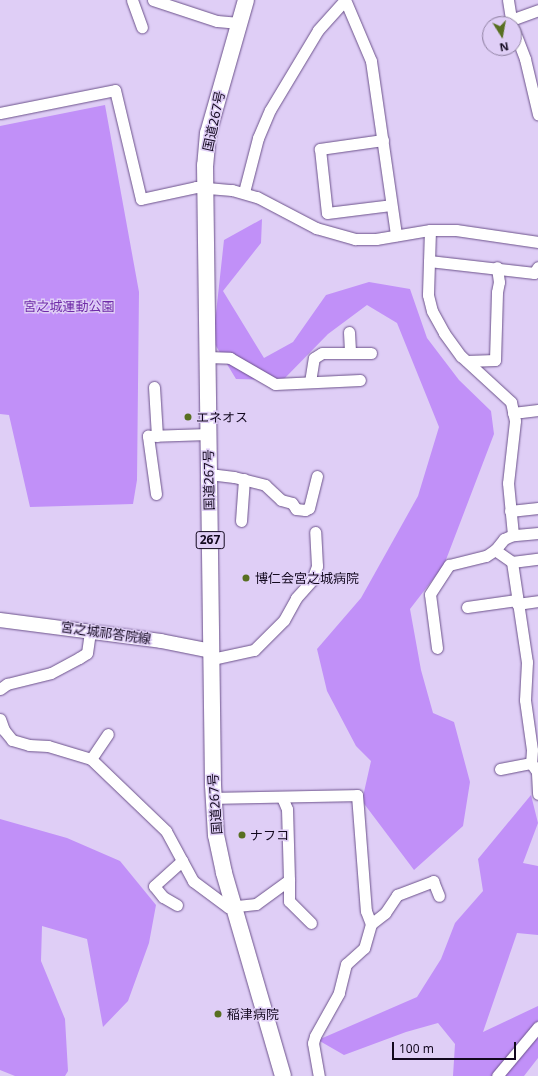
<!DOCTYPE html>
<html>
<head>
<meta charset="utf-8">
<style>
	body { margin:0 }
	#map { position:relative; width:538px; height:1076px; overflow:hidden; background:#dfcef6; font-family:"Noto Sans","Noto Sans JP",sans-serif }
	div>[style] { position:absolute }
	[style*='--x'] { left:calc(var(--x)*1px); top:calc(var(--y)*1px); width:calc(var(--w)*1px); rotate:calc(var(--a)*1deg) }
	.green>* { inset:0; background:#c190f8 }
	.roads { filter:drop-shadow(0 0 1px #6c528b) drop-shadow(0 0 1px #6c528b) }
	.minor>* { height:11px; margin:-5.5px; padding:0 5.5px; transform-origin:5.5px; border-radius:5.5px; background:#fff }
	.major>* { height:14px; margin:-7px; padding:0 7px; transform-origin:7px; border-radius:7px; background:#fff }
	.highway>* { height:16px; margin:-8px; padding:0 8px; transform-origin:8px; border-radius:8px; background:#fff }
	.dots>* { width:11px; height:11px; translate:-50% -50%; box-sizing:border-box; border:2px solid #dfcef6; border-radius:50% }
	span { translate:-50% -50%; white-space:nowrap; text-align:center; line-height:1.15; -webkit-text-stroke:3px #dfcef6; paint-order:stroke }
	.shield-label span { padding:1px 3px; background:#dfcef6; border:1px solid; border-radius:3px; -webkit-text-stroke-width:0 }
	.shield-label { font-size:12px; color:#12081e; font-weight:700 }
	.street-label { font-size:13px; color:#12081e }
	.park-label { font-size:13px; color:#6f2ba8 }
	.poi-label { font-size:13px; color:#12081e }
	.left { translate:0 -50%; text-align:left }
	.north { position:absolute; left:482px; top:16px; width:40px; height:40px; box-sizing:border-box; background:#dfcef6; border:1px solid #8d7fa0; border-radius:50%; rotate:169deg; font-size:11px; font-weight:700; line-height:16px; text-align:center; color:#12081e }
	.north::after { content:''; display:block; margin:auto; width:14px; height:18px; background:#586f21; clip-path:polygon(50% 0,100% 100%,50% 72%,0 100%) }
	.scale { position:absolute; left:392px; top:1042px; width:124px; height:18px; box-sizing:border-box; border:2px solid #12081e; border-top:0; padding-left:5px; font-size:12px; line-height:14px; white-space:nowrap; color:#12081e; -webkit-text-stroke:3px #dfcef6; paint-order:stroke }
</style>
</head>
<body>
<div id="map">
	<div class="green">
		<div style="clip-path:polygon(105px 105px,139px 292px,137px 480px,133px 504px,30px 507px,9px 415px,0 414px,0 126px)"></div>
		<div style="clip-path:polygon(262px 219px,261px 243px,223px 291px,264px 358px,293px 342px,326px 295px,369px 282px,410px 289px,427px 338px,459px 380px,491px 411px,494px 434px,444px 565px,410px 609px,421px 670px,433px 713px,454px 722px,470px 782px,463px 826px,414px 870px,362px 801px,371px 761px,356px 746px,327px 691px,317px 649px,361px 598px,418px 496px,439px 427px,397px 323px,367px 305px,328px 334px,283px 380px,236px 379px,213px 341px,224px 240px)"></div>
		<div style="clip-path:polygon(531px 795px,538px 823px,523px 863px,538px 866px,538px 935px,517px 933px,483px 1032px,538px 1006px,538px 1058px,524px 1076px,453px 1076px,455px 1044px,438px 1023px,406px 1032px,344px 1055px,318px 1040px,417px 997px,441px 959px,455px 923px,483px 891px,478px 859px)"></div>
		<div style="clip-path:polygon(0 819px,67px 838px,120px 861px,156px 905px,149px 943px,128px 1001px,103px 1027px,87px 939px,42px 926px,41px 961px,65px 1019px,68px 1071px,65px 1076px,15px 1076px,0 1070px)"></div>
	</div>
	<div class="roads">
		<div class="minor">
			<div style="--x:132;--y:0;--w:29;--a:70"></div>
			<div style="--x:153;--y:0;--w:67;--a:18.2"></div>
			<div style="--x:217;--y:21;--w:22;--a:5"></div>
			<div style="--x:508;--y:0;--w:24;--a:81"></div>
			<div style="--x:346;--y:2;--w:64;--a:67"></div>
			<div style="--x:371;--y:61;--w:176;--a:81.8"></div>
			<div style="--x:511;--y:20;--w:29;--a:-20"></div>
			<div style="--x:514;--y:30;--w:31;--a:69"></div>
			<div style="--x:525;--y:59;--w:57;--a:76.7"></div>
			<div style="--x:0;--y:113;--w:117;--a:-11.3"></div>
			<div style="--x:115;--y:90;--w:112;--a:76.6"></div>
			<div style="--x:141;--y:199;--w:56;--a:-12.3"></div>
			<div style="--x:196;--y:187;--w:36;--a:5"></div>
			<div style="--x:232;--y:190;--w:26;--a:16"></div>
			<div style="--x:257;--y:197;--w:67;--a:27.7"></div>
			<div style="--x:316;--y:228;--w:41;--a:15.8"></div>
			<div style="--x:355;--y:239;--w:21;--a:0"></div>
			<div style="--x:376;--y:239;--w:55;--a:-9.5"></div>
			<div style="--x:430;--y:230;--w:26;--a:0"></div>
			<div style="--x:456;--y:230;--w:83;--a:8.3"></div>
			<div style="--x:383;--y:140;--w:64;--a:171.9"></div>
			<div style="--x:320;--y:149;--w:64;--a:83.8"></div>
			<div style="--x:327;--y:213;--w:64;--a:-7.1"></div>
			<div style="--x:244;--y:192;--w:56;--a:-75.5"></div>
			<div style="--x:258;--y:138;--w:30;--a:-67"></div>
			<div style="--x:270;--y:110;--w:93;--a:-59"></div>
			<div style="--x:318;--y:30;--w:40;--a:-48"></div>
			<div style="--x:430;--y:230;--w:65;--a:91.8"></div>
			<div style="--x:428;--y:295;--w:16;--a:76"></div>
			<div style="--x:432;--y:311;--w:25;--a:61"></div>
			<div style="--x:444;--y:333;--w:29;--a:54"></div>
			<div style="--x:461;--y:356;--w:68;--a:42.6"></div>
			<div style="--x:511;--y:402;--w:19;--a:78"></div>
			<div style="--x:515;--y:421;--w:62;--a:96.4"></div>
			<div style="--x:508;--y:483;--w:52;--a:84.5"></div>
			<div style="--x:429;--y:261;--w:106;--a:6.5"></div>
			<div style="--x:534;--y:273;--w:7;--a:-56"></div>
			<div style="--x:349;--y:332;--w:21;--a:87"></div>
			<div style="--x:207;--y:357;--w:23;--a:2"></div>
			<div style="--x:230;--y:358;--w:52;--a:30"></div>
			<div style="--x:275;--y:384;--w:85;--a:-2.7"></div>
			<div style="--x:467;--y:361;--w:28;--a:-2"></div>
			<div style="--x:495;--y:360;--w:68;--a:-88.3"></div>
			<div style="--x:497;--y:292;--w:10;--a:-79"></div>
			<div style="--x:499;--y:282;--w:15;--a:-98"></div>
			<div style="--x:310;--y:382;--w:24;--a:-81"></div>
			<div style="--x:314;--y:358;--w:9;--a:-32"></div>
			<div style="--x:322;--y:353;--w:49;--a:0"></div>
			<div style="--x:154;--y:387;--w:49;--a:86.5"></div>
			<div style="--x:513;--y:413;--w:25;--a:-7"></div>
			<div style="--x:209;--y:474;--w:25;--a:7"></div>
			<div style="--x:234;--y:477;--w:32;--a:14"></div>
			<div style="--x:265;--y:485;--w:22;--a:43"></div>
			<div style="--x:281;--y:500;--w:11;--a:15"></div>
			<div style="--x:292;--y:503;--w:7;--a:56"></div>
			<div style="--x:296;--y:509;--w:9;--a:6"></div>
			<div style="--x:305;--y:510;--w:4;--a:-27"></div>
			<div style="--x:309;--y:508;--w:33;--a:-76"></div>
			<div style="--x:156;--y:494;--w:59;--a:-97.9"></div>
			<div style="--x:148;--y:436;--w:60;--a:-1.9"></div>
			<div style="--x:510;--y:511;--w:28;--a:-6"></div>
			<div style="--x:241;--y:521;--w:42;--a:-85.9"></div>
			<div style="--x:538;--y:533;--w:25;--a:175"></div>
			<div style="--x:513;--y:535;--w:10;--a:156"></div>
			<div style="--x:504;--y:539;--w:14;--a:129"></div>
			<div style="--x:495;--y:550;--w:21;--a:35"></div>
			<div style="--x:512;--y:562;--w:101;--a:81.5"></div>
			<div style="--x:527;--y:662;--w:38;--a:93"></div>
			<div style="--x:525;--y:700;--w:50;--a:82"></div>
			<div style="--x:532;--y:750;--w:13;--a:94"></div>
			<div style="--x:531;--y:763;--w:12;--a:55"></div>
			<div style="--x:512;--y:562;--w:26;--a:-7"></div>
			<div style="--x:517;--y:604;--w:21;--a:-8"></div>
			<div style="--x:467;--y:607;--w:50;--a:-8"></div>
			<div style="--x:437;--y:648;--w:54;--a:-97.4"></div>
			<div style="--x:430;--y:594;--w:35;--a:-57"></div>
			<div style="--x:449;--y:565;--w:38;--a:-14"></div>
			<div style="--x:486;--y:556;--w:11;--a:-34"></div>
			<div style="--x:212;--y:659;--w:43;--a:-12.1"></div>
			<div style="--x:254;--y:650;--w:42;--a:-45"></div>
			<div style="--x:284;--y:620;--w:25;--a:-61"></div>
			<div style="--x:296;--y:598;--w:24;--a:-48"></div>
			<div style="--x:312;--y:580;--w:15;--a:-70"></div>
			<div style="--x:317;--y:566;--w:34;--a:-93"></div>
			<div style="--x:0;--y:689;--w:9;--a:-36"></div>
			<div style="--x:7;--y:684;--w:45;--a:-14"></div>
			<div style="--x:51;--y:673;--w:32;--a:-28"></div>
			<div style="--x:79;--y:658;--w:9;--a:-32"></div>
			<div style="--x:87;--y:653;--w:22;--a:-82"></div>
			<div style="--x:0;--y:719;--w:12;--a:70"></div>
			<div style="--x:4;--y:730;--w:13;--a:51"></div>
			<div style="--x:12;--y:740;--w:18;--a:16"></div>
			<div style="--x:29;--y:745;--w:19;--a:3"></div>
			<div style="--x:48;--y:746;--w:45;--a:16.8"></div>
			<div style="--x:91;--y:759;--w:104;--a:43.8"></div>
			<div style="--x:166;--y:831;--w:57;--a:61.6"></div>
			<div style="--x:193;--y:881;--w:44;--a:36.6"></div>
			<div style="--x:228;--y:907;--w:28;--a:-6"></div>
			<div style="--x:256;--y:904;--w:41;--a:-36"></div>
			<div style="--x:289;--y:880;--w:71;--a:-91.6"></div>
			<div style="--x:287;--y:809;--w:13;--a:-113"></div>
			<div style="--x:91;--y:759;--w:30;--a:-56"></div>
			<div style="--x:500;--y:769;--w:32;--a:-11"></div>
			<div style="--x:537;--y:773;--w:21;--a:87"></div>
			<div style="--x:214;--y:798;--w:143;--a:-1.2"></div>
			<div style="--x:357;--y:795;--w:116;--a:85.6"></div>
			<div style="--x:366;--y:911;--w:14;--a:69"></div>
			<div style="--x:371;--y:924;--w:25;--a:106"></div>
			<div style="--x:364;--y:948;--w:24;--a:138"></div>
			<div style="--x:346;--y:964;--w:30;--a:104"></div>
			<div style="--x:339;--y:993;--w:49;--a:119.2"></div>
			<div style="--x:315;--y:1036;--w:7;--a:106"></div>
			<div style="--x:313;--y:1043;--w:34;--a:80"></div>
			<div style="--x:289;--y:880;--w:21;--a:90"></div>
			<div style="--x:289;--y:901;--w:31;--a:45"></div>
			<div style="--x:177;--y:905;--w:16;--a:-150"></div>
			<div style="--x:163;--y:897;--w:14;--a:-129"></div>
			<div style="--x:154;--y:886;--w:38;--a:-42"></div>
			<div style="--x:371;--y:924;--w:18;--a:-38"></div>
			<div style="--x:385;--y:913;--w:22;--a:-56"></div>
			<div style="--x:397;--y:895;--w:39;--a:-21"></div>
			<div style="--x:433;--y:881;--w:16;--a:68"></div>
			<div style="--x:497;--y:1076;--w:64;--a:-50.1"></div>
		</div>
		<div class="major">
			<div style="--x:0;--y:620;--w:162;--a:7.4"></div>
			<div style="--x:161;--y:641;--w:52;--a:11.1"></div>
		</div>
		<div class="highway">
			<div style="--x:246;--y:0;--w:138;--a:105.9"></div>
			<div style="--x:208;--y:133;--w:32;--a:95"></div>
			<div style="--x:205;--y:165;--w:620;--a:89.26"></div>
			<div style="--x:213;--y:785;--w:50;--a:86.6"></div>
			<div style="--x:216;--y:835;--w:39;--a:78"></div>
			<div style="--x:224;--y:873;--w:211;--a:73.8"></div>
		</div>
	</div>
	<div class="dots">
		<div style="left:188px;top:417px;background:#586f21"></div>
		<div style="left:246px;top:578px;background:#586f21"></div>
		<div style="left:242px;top:835px;background:#586f21"></div>
		<div style="left:218px;top:1014px;background:#586f21"></div>
	</div>
	<div class="shield-label">
		<span style="left:210px;top:540px">267</span>
	</div>
	<div class="street-label">
		<span style="left:214px;top:121px;rotate:-78deg">国道267号</span>
		<span style="left:209px;top:480px;rotate:-91deg">国道267号</span>
		<span style="left:106px;top:633px;rotate:8deg">宮之城祁答院線</span>
		<span style="left:215px;top:804px;rotate:-94deg">国道267号</span>
	</div>
	<div class="park-label">
		<span style="left:69px;top:306px">宮之城運動公園</span>
	</div>
	<div class="poi-label">
		<span class="left" style="left:196px;top:417px">エネオス</span>
		<span class="left" style="left:255px;top:578px">博仁会宮之城病院</span>
		<span class="left" style="left:250px;top:835px">ナフコ</span>
		<span class="left" style="left:227px;top:1014px">稲津病院</span>
	</div>
	<div class="north">N</div>
	<div class="scale">100 m</div>
</div>
</body>
</html>
